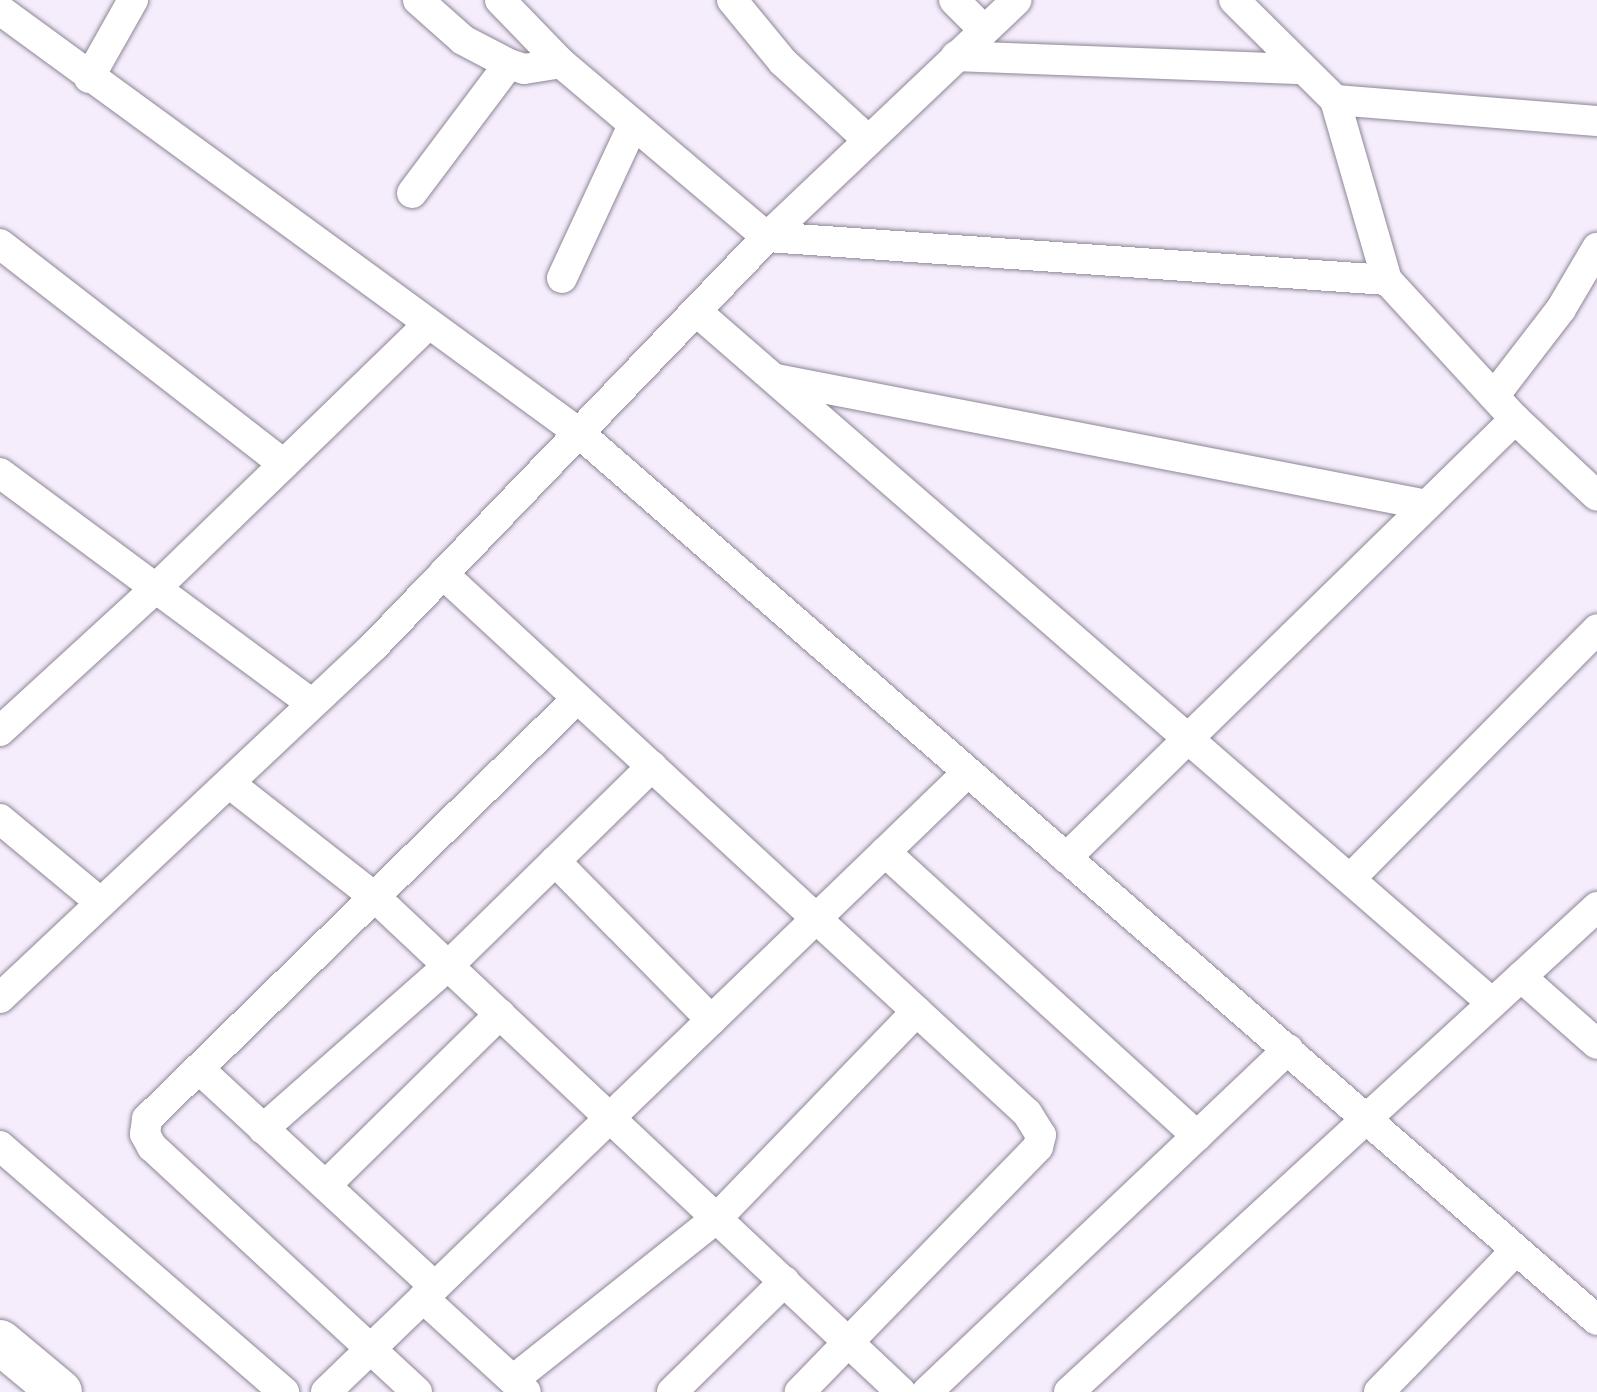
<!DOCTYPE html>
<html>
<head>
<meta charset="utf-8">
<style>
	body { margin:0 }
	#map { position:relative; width:1597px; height:1392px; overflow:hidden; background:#f5ecfc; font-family:"Public Sans",sans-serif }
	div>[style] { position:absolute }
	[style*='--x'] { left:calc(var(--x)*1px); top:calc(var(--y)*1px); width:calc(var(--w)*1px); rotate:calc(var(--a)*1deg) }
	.roads { filter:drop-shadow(0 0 2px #8e8695) drop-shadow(0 0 2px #8e8695) }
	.street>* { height:30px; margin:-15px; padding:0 15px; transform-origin:15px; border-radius:15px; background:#fff }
	.secondary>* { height:44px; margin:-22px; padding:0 22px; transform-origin:22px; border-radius:22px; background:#fff }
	span { translate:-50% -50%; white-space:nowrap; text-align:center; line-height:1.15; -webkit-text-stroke:8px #fff; paint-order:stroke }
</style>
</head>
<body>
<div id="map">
	<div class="roads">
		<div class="street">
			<div style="--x:418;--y:0;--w:60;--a:41.6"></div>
			<div style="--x:463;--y:40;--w:52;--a:27.6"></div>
			<div style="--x:509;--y:64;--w:16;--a:18"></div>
			<div style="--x:524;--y:69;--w:37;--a:-9"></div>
			<div style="--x:500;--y:0;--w:88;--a:45.9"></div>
			<div style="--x:561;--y:63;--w:270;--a:40.2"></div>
			<div style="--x:767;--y:237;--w:621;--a:3.97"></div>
			<div style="--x:732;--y:0;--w:80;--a:50.6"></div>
			<div style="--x:783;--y:62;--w:115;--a:42.5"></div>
			<div style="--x:954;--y:0;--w:42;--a:45"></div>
			<div style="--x:1234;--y:0;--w:142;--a:44.7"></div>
			<div style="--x:1335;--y:100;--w:263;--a:4.6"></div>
			<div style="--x:0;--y:10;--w:717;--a:36.15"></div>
			<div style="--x:579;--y:433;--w:1350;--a:41.07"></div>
			<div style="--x:956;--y:56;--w:346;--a:2.2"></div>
			<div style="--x:89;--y:78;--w:90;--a:-60.6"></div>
			<div style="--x:1335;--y:100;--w:187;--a:73.9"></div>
			<div style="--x:1387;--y:280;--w:189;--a:47.4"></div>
			<div style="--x:1515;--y:419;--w:112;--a:43.2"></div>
			<div style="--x:412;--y:193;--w:161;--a:-53.1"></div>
			<div style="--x:0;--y:244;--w:359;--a:37.8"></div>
			<div style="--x:562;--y:278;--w:169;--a:-65.1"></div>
			<div style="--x:696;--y:311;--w:1055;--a:41"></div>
			<div style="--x:776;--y:379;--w:663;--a:10.95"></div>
			<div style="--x:1494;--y:396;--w:110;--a:-52.4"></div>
			<div style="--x:1561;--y:309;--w:71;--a:-59.5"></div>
			<div style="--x:0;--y:473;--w:388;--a:36.5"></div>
			<div style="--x:443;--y:574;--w:795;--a:42.71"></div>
			<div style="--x:1027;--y:1113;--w:26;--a:58"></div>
			<div style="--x:1041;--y:1135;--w:12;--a:104"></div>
			<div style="--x:1038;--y:1147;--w:342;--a:134.2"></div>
			<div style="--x:0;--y:731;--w:212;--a:-42.5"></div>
			<div style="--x:156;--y:588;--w:379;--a:-44.1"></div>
			<div style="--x:229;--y:783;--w:188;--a:38.1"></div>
			<div style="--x:377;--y:899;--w:719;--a:43.25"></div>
			<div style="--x:0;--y:819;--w:131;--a:39.7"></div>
			<div style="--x:885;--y:852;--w:422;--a:42.3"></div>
			<div style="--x:1066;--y:858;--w:628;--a:-44.35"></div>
			<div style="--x:555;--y:861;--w:223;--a:45.5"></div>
			<div style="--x:1351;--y:878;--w:350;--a:-45.3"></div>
			<div style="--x:1521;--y:977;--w:101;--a:41.4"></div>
			<div style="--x:0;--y:998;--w:514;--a:-43.26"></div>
			<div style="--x:374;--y:646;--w:567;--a:-46.14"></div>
			<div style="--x:767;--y:237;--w:344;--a:-43.5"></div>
			<div style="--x:199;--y:1069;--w:321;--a:42.7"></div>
			<div style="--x:263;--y:1129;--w:245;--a:-41.4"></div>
			<div style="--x:447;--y:967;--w:287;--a:-44.4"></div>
			<div style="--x:0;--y:1146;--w:376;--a:40.9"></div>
			<div style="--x:326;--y:1185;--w:244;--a:-44.5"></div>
			<div style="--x:423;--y:1298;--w:139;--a:42.4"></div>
			<div style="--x:513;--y:1380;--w:262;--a:-38.5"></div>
			<div style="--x:718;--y:1217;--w:286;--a:-46"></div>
			<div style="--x:326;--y:1392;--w:891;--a:-44"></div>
			<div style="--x:417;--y:1392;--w:361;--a:-137.2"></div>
			<div style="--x:152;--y:1147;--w:15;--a:-118"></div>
			<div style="--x:145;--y:1134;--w:15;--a:-82"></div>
			<div style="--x:147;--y:1119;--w:602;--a:-44.33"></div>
			<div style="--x:672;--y:1392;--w:158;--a:-44.5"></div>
			<div style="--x:927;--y:1392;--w:498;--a:-43.5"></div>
			<div style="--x:1069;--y:1392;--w:717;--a:-42.57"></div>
			<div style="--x:1379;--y:1392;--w:197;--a:-46"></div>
		</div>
		<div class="secondary">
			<div style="--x:0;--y:1342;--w:78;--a:39.8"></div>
		</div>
	</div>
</div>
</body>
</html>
